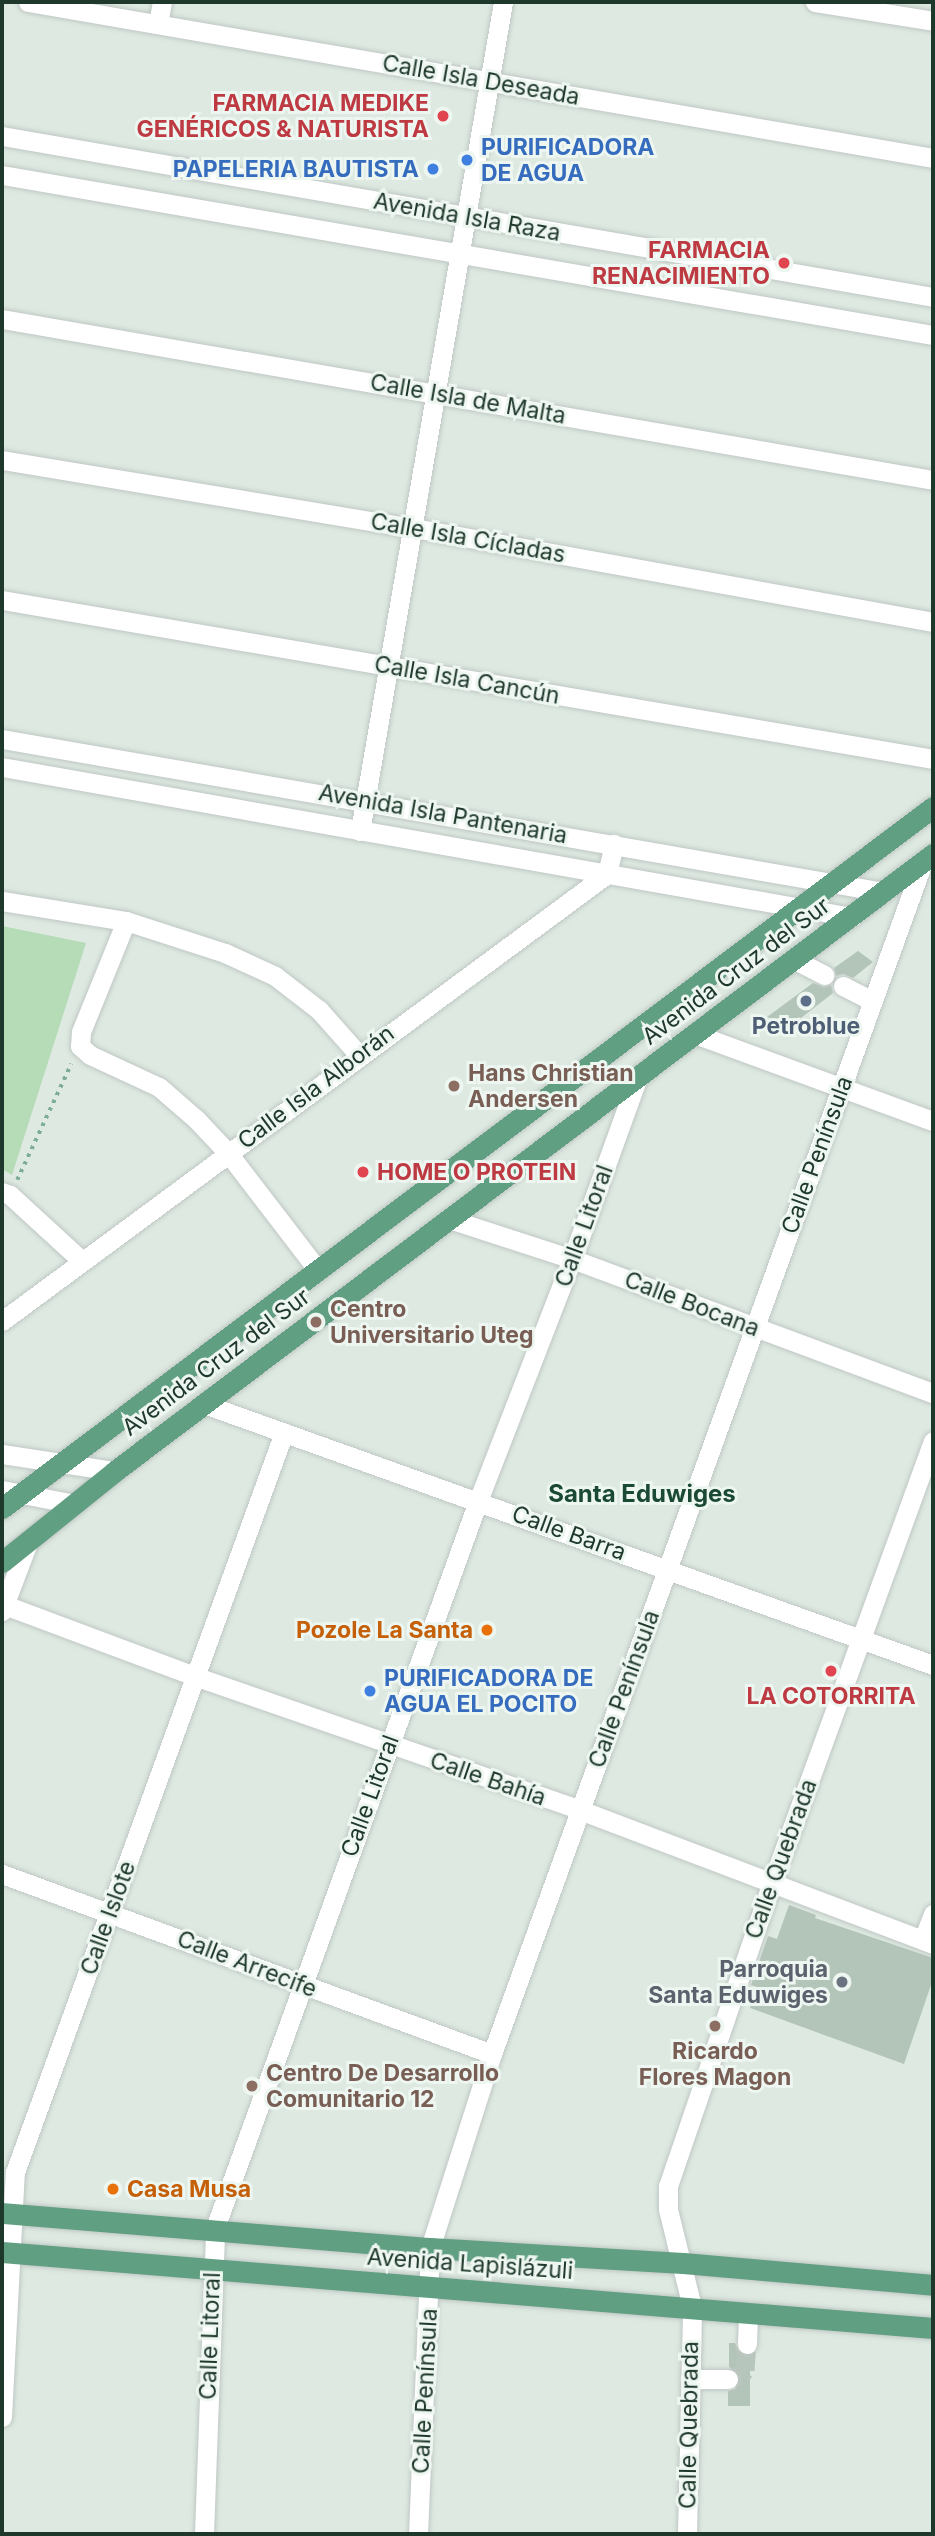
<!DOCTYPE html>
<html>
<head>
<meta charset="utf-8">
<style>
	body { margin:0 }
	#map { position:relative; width:935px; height:2536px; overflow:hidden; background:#dde9e1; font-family:Inter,sans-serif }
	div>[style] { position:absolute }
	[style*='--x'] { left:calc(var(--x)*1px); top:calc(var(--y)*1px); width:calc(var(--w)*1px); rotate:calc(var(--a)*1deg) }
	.green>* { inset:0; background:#b5dbb7 }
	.building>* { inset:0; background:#b3c4b9 }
	.minor-tunnel>* { height:19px; margin-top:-9.5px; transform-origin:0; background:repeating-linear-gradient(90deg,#b7c6bd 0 19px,transparent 0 29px) }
	.path>* { height:3.5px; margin-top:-1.75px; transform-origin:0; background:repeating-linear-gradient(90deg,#7dad94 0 3.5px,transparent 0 8.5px) }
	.roads { filter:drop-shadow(0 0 2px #c0c7c4) drop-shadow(0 0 2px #c0c7c4) }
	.minor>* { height:19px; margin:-9.5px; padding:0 9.5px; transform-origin:9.5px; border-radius:9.5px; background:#fff }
	.major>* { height:21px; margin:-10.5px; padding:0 10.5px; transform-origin:10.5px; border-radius:10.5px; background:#619f82 }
	.dots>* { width:19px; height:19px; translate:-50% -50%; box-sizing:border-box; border:4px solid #edf6f0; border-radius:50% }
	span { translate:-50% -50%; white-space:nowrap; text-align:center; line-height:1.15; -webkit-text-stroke:6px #edf6f0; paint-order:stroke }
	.street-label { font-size:23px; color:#1f382c }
	.health-label { font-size:23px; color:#be3a42; font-weight:700 }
	.right { translate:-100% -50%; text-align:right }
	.left { translate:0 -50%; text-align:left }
	.shop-label { font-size:23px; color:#366cbe; font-weight:700 }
	.service-label { font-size:23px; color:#4e5e75; font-weight:700 }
	.education-label { font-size:23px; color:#785e54; font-weight:700 }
	.food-label { font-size:23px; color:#c56008; font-weight:700 }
	.worship-label { font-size:23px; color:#5b616d; font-weight:700 }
	.neighbourhood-label { font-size:24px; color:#1b4a34; font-weight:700 }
	.frame { position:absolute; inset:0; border:4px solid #1f382c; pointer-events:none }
</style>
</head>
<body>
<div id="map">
	<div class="green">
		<div style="clip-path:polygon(2px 926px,86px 943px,12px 1175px,2px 1169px)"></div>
	</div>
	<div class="building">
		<div style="clip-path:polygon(858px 951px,873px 962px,853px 978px,843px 974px,836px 976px,834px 968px)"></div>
		<div style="clip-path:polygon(813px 983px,824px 987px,831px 985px,833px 993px,792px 1025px,767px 1017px)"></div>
		<div style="clip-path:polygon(789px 1905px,816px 1915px,815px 1918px,933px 1958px,933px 1979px,904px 2064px,750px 2008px,757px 1987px,751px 1985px,768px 1936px,777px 1939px)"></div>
		<div style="clip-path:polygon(729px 2343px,735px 2343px,741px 2355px,750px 2356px,750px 2406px,728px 2406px,728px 2391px,735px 2389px,740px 2380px,738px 2372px,729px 2367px)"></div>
	</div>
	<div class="minor-tunnel">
		<div style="--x:728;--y:2379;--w:14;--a:-17"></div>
		<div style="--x:741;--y:2375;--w:6;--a:-51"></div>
		<div style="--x:745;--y:2370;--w:26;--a:-86"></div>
	</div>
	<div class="path">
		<div style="--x:17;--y:1180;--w:128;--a:-65"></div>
	</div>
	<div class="roads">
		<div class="minor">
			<div style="--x:28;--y:2;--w:918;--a:9.78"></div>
			<div style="--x:815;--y:2;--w:120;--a:9.1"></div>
			<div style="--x:158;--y:24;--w:22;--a:-80"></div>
			<div style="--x:2;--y:136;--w:945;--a:9.81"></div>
			<div style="--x:2;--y:175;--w:945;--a:9.75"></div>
			<div style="--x:2;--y:319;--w:945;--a:9.81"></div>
			<div style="--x:2;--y:460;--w:418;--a:9.4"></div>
			<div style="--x:414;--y:528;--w:527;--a:10.27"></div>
			<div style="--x:2;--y:600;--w:944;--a:9.69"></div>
			<div style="--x:2;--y:739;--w:894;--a:9.85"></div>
			<div style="--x:2;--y:767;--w:863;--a:10.01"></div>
			<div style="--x:360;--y:831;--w:841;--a:-80.21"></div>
			<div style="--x:2;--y:901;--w:126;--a:9.2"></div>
			<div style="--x:126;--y:921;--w:104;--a:17.9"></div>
			<div style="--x:225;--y:953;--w:55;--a:24.7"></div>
			<div style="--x:275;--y:976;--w:56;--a:37.7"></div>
			<div style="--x:319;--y:1010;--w:60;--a:48.4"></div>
			<div style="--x:126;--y:921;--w:120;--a:112.1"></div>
			<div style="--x:81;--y:1032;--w:14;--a:94"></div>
			<div style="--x:80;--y:1046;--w:13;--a:42"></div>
			<div style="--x:90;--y:1055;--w:76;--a:24.9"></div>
			<div style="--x:159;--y:1087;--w:49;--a:40.9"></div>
			<div style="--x:196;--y:1119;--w:47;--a:46.7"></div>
			<div style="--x:228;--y:1153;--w:146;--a:52.5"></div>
			<div style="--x:795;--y:960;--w:33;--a:27"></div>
			<div style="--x:843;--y:986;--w:33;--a:27"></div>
			<div style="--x:695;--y:1034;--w:253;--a:20.1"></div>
			<div style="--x:2;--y:1192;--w:9;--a:21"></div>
			<div style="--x:10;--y:1195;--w:98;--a:42.5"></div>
			<div style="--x:449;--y:1219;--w:129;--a:18"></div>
			<div style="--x:572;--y:1259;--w:385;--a:20.4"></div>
			<div style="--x:2;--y:1321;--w:752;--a:-36.46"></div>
			<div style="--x:607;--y:874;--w:31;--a:-77"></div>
			<div style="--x:204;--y:1404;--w:774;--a:19.7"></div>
			<div style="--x:2;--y:1454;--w:114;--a:8.6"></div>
			<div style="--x:2;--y:1490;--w:73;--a:11"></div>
			<div style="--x:2;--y:1604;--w:208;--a:20.5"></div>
			<div style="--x:197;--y:1677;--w:405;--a:19.1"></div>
			<div style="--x:580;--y:1810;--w:378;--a:20.8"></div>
			<div style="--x:2;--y:1611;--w:76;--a:-69.2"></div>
			<div style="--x:2;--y:1874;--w:522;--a:20.17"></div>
			<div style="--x:923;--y:1940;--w:28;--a:-69"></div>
			<div style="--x:747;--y:2344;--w:32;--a:-88"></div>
			<div style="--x:690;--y:2379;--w:38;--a:0"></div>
			<div style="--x:2;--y:2417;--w:245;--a:-87"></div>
			<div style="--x:15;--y:2172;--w:787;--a:-70.02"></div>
			<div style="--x:204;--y:2534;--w:306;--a:-87.9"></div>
			<div style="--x:215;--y:2228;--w:773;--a:-70.11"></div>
			<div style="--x:478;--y:1501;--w:260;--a:-68.8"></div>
			<div style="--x:572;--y:1259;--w:191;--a:-70.1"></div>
			<div style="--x:418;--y:2534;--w:286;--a:-87.6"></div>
			<div style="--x:430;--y:2248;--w:204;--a:-72.3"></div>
			<div style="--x:492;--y:2054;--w:1268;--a:-70.12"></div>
			<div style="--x:687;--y:2534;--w:227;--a:-88.7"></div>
			<div style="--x:692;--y:2307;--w:101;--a:-103.8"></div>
			<div style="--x:668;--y:2209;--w:23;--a:-90"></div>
			<div style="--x:668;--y:2186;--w:320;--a:-71.1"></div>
			<div style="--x:772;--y:1883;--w:470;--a:-70"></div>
		</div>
		<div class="major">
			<div style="--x:2;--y:1508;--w:1165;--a:-36.98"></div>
			<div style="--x:2;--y:1562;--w:145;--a:-38.8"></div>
			<div style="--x:115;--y:1471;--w:1025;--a:-37.03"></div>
			<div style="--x:2;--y:2213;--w:429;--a:4.7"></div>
			<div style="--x:430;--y:2248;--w:253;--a:3.4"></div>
			<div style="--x:683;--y:2263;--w:251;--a:5"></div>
			<div style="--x:2;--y:2252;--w:934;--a:4.67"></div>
		</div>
	</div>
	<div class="dots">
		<div style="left:443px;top:116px;background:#e0444e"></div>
		<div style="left:467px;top:160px;background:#3f7fe0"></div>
		<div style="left:433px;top:169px;background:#3f7fe0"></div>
		<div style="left:784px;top:263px;background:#e0444e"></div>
		<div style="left:806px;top:1001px;background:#5c6f8a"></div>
		<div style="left:454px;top:1086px;background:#8d6e63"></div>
		<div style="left:363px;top:1172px;background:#e0444e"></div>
		<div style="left:316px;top:1322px;background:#8d6e63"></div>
		<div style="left:487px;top:1630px;background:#e8710a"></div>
		<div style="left:831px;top:1671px;background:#e0444e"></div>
		<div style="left:370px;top:1691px;background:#3f7fe0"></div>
		<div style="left:842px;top:1982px;background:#6b7280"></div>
		<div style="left:715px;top:2026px;background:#8d6e63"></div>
		<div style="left:252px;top:2086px;background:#8d6e63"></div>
		<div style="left:113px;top:2189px;background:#e8710a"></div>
	</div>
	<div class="street-label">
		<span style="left:481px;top:80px;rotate:10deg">Calle Isla Deseada</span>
		<span style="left:467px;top:217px;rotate:10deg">Avenida Isla Raza</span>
		<span style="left:468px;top:399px;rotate:10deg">Calle Isla de Malta</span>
		<span style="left:468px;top:538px;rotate:10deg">Calle Isla Cícladas</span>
		<span style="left:467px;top:680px;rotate:10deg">Calle Isla Cancún</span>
		<span style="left:443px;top:814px;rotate:10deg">Avenida Isla Pantenaria</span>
		<span style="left:736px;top:971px;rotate:-37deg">Avenida Cruz del Sur</span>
		<span style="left:316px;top:1087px;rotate:-37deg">Calle Isla Alborán</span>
		<span style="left:817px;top:1155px;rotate:-70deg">Calle Península</span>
		<span style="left:584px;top:1226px;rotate:-70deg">Calle Litoral</span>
		<span style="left:692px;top:1304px;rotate:21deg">Calle Bocana</span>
		<span style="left:216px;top:1362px;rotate:-37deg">Avenida Cruz del Sur</span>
		<span style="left:569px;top:1533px;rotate:20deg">Calle Barra</span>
		<span style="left:624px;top:1689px;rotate:-70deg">Calle Península</span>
		<span style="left:488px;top:1779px;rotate:19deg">Calle Bahía</span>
		<span style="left:370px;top:1796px;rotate:-70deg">Calle Litoral</span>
		<span style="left:781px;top:1859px;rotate:-70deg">Calle Quebrada</span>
		<span style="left:108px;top:1918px;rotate:-70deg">Calle Islote</span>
		<span style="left:247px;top:1964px;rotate:21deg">Calle Arrecife</span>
		<span style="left:470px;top:2264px;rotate:4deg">Avenida Lapislázuli</span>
		<span style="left:210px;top:2336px;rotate:-88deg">Calle Litoral</span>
		<span style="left:425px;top:2391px;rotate:-87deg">Calle Península</span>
		<span style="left:689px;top:2425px;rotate:-89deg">Calle Quebrada</span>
	</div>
	<div class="health-label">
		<span class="right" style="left:429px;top:116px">FARMACIA MEDIKE<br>GENÉRICOS &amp; NATURISTA</span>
		<span class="right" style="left:770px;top:263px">FARMACIA<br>RENACIMIENTO</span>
		<span class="left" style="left:377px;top:1172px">HOME O PROTEIN</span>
		<span style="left:831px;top:1696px">LA COTORRITA</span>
	</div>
	<div class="shop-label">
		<span class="left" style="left:481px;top:160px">PURIFICADORA<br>DE AGUA</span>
		<span class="right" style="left:419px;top:169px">PAPELERIA BAUTISTA</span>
		<span class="left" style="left:384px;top:1691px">PURIFICADORA DE<br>AGUA EL POCITO</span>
	</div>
	<div class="service-label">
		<span style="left:806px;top:1026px">Petroblue</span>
	</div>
	<div class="education-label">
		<span class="left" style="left:468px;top:1086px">Hans Christian<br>Andersen</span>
		<span class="left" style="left:330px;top:1322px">Centro<br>Universitario Uteg</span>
		<span style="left:715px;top:2064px">Ricardo<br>Flores Magon</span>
		<span class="left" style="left:266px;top:2086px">Centro De Desarrollo<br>Comunitario 12</span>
	</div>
	<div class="food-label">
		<span class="right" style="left:473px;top:1630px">Pozole La Santa</span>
		<span class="left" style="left:127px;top:2189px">Casa Musa</span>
	</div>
	<div class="worship-label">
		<span class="right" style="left:828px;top:1982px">Parroquia<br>Santa Eduwiges</span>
	</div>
	<div class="neighbourhood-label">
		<span style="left:642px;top:1494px">Santa Eduwiges</span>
	</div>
	<div class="frame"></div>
</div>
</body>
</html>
